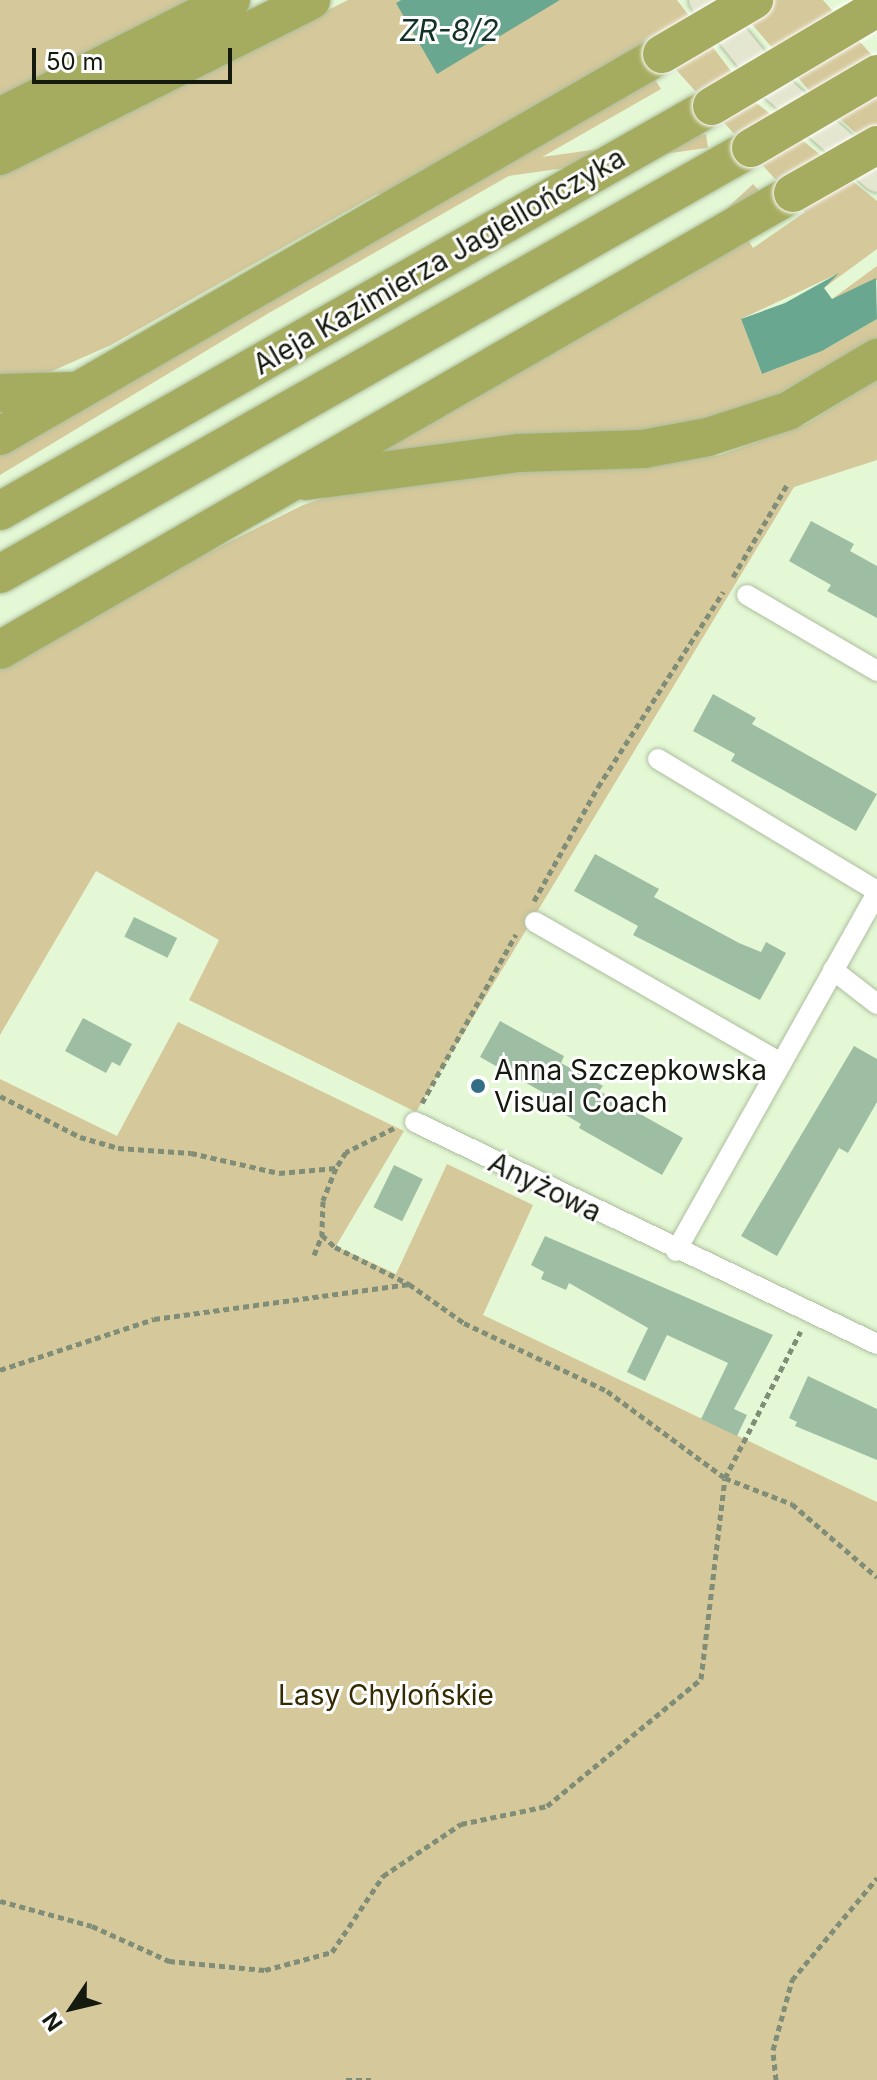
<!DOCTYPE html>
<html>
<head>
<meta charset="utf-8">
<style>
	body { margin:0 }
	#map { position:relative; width:877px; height:2080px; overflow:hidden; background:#e5f8d6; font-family:Inter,sans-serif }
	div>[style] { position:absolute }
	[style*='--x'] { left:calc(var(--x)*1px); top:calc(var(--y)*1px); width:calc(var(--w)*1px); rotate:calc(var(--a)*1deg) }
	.green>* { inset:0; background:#d5c89b; transform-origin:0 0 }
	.water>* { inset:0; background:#69a791 }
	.building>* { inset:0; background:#9ebea4; transform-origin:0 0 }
	.path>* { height:5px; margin-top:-2.5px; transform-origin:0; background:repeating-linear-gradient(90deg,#818e77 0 6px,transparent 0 10px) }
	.roads { filter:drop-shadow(0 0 2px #acbe9d) drop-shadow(0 0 2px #acbe9d) }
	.street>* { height:20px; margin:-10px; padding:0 10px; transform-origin:10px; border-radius:10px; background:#fff }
	.secondary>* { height:30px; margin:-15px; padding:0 15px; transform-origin:15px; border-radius:15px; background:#e4e6cf }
	.highway>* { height:38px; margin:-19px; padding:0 19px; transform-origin:19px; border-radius:19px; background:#a6ac5f }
	.bridges { filter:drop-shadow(0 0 2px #fff) drop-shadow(0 0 2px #fff) }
	.highway-bridge>* { height:38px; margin:-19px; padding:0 19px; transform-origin:19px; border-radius:19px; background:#a6ac5f }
	.dots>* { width:22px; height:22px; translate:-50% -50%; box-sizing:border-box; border:4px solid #fff; border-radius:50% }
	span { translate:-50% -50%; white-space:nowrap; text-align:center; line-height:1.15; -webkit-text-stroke:6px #fff; paint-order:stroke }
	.street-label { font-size:28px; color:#141a0e }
	.poi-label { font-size:28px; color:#141a0e }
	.left { translate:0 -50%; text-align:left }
	.park-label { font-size:28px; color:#352a00 }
	.water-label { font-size:30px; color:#133227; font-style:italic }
	.north { position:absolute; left:32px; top:1968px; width:80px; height:80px; -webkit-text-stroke:6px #fff; paint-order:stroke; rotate:235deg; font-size:22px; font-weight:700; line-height:32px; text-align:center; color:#141a0e }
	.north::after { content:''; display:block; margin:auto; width:28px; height:36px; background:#141a0e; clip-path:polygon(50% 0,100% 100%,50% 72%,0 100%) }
	.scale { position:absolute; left:32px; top:48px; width:200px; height:36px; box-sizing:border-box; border:4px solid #141a0e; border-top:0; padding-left:10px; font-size:24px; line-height:28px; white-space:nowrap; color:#141a0e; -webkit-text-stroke:6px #fff; paint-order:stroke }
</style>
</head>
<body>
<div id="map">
	<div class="green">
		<div style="clip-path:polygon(0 0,205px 0,0 104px)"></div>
		<div style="clip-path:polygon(348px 0,401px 0,397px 2px,528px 17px,560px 0,677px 0,753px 100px,877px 201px,877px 249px,824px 288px,835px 275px,741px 319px,762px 374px,822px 351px,877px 319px,877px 339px,758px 405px,667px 428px,366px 459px,745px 235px,753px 248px,805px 212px,650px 41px,589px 74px,593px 81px,386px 189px,111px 345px,50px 372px,0 378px,0 175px)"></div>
		<div style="clip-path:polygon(731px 0,823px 0,877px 61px,877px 152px,812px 94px)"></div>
		<div style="clip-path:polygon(652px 75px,661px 89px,269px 313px,0 475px,0 448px)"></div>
		<div style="left:706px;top:134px;width:14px;height:813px;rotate:82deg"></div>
		<div style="left:753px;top:184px;width:16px;height:867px;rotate:47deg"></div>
		<div style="clip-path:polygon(877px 266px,877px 280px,832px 299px)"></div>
		<div style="clip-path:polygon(877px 380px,877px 460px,794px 487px,416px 1112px,189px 1000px,219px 940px,96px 871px,0 1035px,0 670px,201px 556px,303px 505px,354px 488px,437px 474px,629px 468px,720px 455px,806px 424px)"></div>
		<div style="clip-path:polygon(178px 1022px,404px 1131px,336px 1246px,396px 1274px,447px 1164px,533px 1205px,483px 1315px,877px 1502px,877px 2080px,0 2080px,0 1079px,117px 1136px)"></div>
	</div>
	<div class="water">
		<div style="clip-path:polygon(401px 0,560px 0,437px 74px,396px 3px)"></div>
		<div style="clip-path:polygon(839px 273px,824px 288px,832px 299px,876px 278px,877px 319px,822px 351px,762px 374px,741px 319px,785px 303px)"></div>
	</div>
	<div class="building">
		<div style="clip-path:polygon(811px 521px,854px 544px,850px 551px,877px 566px,877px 618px,827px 591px,831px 585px,789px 561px)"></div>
		<div style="clip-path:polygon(713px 694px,756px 718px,752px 724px,877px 794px,856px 831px,731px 761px,735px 754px,693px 731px)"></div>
		<div style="clip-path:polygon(595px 854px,659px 889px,654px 897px,739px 943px,761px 952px,766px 942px,786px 953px,760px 1000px,633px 935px,638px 926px,574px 891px)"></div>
		<div style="left:134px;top:917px;width:48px;height:22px;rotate:26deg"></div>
		<div style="clip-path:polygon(83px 1018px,132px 1044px,120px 1066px,112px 1062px,106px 1073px,65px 1051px)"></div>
		<div style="clip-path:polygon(500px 1021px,564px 1056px,561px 1063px,603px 1086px,599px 1091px,683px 1138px,662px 1175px,579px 1128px,581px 1124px,540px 1100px,544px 1093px,480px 1057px)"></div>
		<div style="clip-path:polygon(854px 1046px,877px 1059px,877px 1102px,848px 1153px,839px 1148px,777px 1256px,741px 1236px)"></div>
		<div style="left:394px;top:1165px;width:32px;height:47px;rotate:26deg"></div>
		<div style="clip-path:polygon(545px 1236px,773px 1335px,734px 1409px,747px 1415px,737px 1436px,701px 1419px,728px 1363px,667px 1335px,645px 1381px,627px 1372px,648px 1328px,569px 1283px,566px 1290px,541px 1279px,544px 1272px,531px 1265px)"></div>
		<div style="clip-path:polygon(808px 1376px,877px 1409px,877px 1460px,795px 1426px,797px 1422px,789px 1418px)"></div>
	</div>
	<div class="path">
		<div style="--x:733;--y:577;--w:107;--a:-59.6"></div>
		<div style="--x:534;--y:901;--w:131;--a:-60.7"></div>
		<div style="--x:598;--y:787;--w:232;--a:-57.3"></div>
		<div style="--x:0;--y:1096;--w:90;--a:27.1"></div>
		<div style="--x:80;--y:1137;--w:40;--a:16"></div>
		<div style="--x:118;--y:1148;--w:73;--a:3.9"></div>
		<div style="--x:191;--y:1153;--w:90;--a:12.8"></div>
		<div style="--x:279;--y:1173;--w:57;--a:-5"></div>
		<div style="--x:422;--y:1103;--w:193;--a:-60.9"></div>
		<div style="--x:394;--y:1128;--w:54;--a:153.4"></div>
		<div style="--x:346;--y:1152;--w:19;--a:122"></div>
		<div style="--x:336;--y:1168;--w:35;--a:112"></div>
		<div style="--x:323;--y:1201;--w:34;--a:92"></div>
		<div style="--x:322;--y:1235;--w:18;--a:43"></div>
		<div style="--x:335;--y:1247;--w:83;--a:26.6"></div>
		<div style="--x:409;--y:1284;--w:67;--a:35.3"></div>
		<div style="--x:464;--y:1323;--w:158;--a:25.4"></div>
		<div style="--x:607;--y:1391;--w:147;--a:36.4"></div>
		<div style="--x:725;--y:1478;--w:72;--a:21.2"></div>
		<div style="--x:792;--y:1504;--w:112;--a:40.7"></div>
		<div style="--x:314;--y:1255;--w:22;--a:-68"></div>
		<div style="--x:0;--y:1370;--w:162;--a:-18.3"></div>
		<div style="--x:154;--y:1319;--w:256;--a:-7.8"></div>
		<div style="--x:0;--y:1901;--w:95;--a:15.2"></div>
		<div style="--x:92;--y:1926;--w:85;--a:24.4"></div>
		<div style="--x:169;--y:1961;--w:96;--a:5.4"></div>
		<div style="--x:265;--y:1970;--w:69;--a:-15"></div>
		<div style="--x:332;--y:1952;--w:92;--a:-56.1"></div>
		<div style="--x:383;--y:1876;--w:94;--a:-33.7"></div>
		<div style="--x:461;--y:1824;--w:88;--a:-11.8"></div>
		<div style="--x:547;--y:1806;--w:200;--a:-39.5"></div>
		<div style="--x:701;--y:1679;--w:202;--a:-83.2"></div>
		<div style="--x:725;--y:1478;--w:165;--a:-62.7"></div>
		<div style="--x:346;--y:2080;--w:25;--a:0"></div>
		<div style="--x:776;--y:2080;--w:30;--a:-96"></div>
		<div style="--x:773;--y:2050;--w:73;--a:-74.8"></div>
		<div style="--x:792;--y:1980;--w:133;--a:-50.2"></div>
	</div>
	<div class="roads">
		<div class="street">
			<div style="--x:747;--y:595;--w:151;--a:30.3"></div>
			<div style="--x:658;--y:759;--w:256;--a:31.1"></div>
			<div style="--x:535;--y:922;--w:284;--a:29.8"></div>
			<div style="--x:833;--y:970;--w:56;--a:37.7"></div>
			<div style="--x:415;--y:1122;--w:513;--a:25.67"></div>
			<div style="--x:676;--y:1251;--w:411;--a:-60.7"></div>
		</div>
		<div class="secondary">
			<div style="--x:704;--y:0;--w:105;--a:51.2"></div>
			<div style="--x:770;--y:82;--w:143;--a:41.6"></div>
		</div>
		<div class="highway">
			<div style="--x:0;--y:117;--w:259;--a:-26.9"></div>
			<div style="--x:0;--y:156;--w:348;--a:-26.6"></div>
			<div style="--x:0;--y:393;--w:72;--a:-1.6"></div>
			<div style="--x:0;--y:436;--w:764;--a:-29.99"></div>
			<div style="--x:306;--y:481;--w:215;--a:-7.5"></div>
			<div style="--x:519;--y:453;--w:124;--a:-1.8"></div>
			<div style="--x:643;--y:449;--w:66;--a:-10.5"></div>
			<div style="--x:708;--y:437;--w:84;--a:-18"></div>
			<div style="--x:788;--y:411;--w:104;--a:-30.8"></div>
			<div style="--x:0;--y:511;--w:819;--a:-29.63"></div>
			<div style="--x:0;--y:574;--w:863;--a:-29.56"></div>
			<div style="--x:0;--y:650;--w:915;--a:-29.95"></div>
		</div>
	</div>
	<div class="bridges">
		<div class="highway-bridge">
			<div style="--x:662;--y:54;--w:107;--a:-30.4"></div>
			<div style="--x:712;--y:106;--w:192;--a:-30.7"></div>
			<div style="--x:751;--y:148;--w:146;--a:-30.4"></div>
			<div style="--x:793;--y:193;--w:97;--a:-29.7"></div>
		</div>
	</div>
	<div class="dots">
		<div style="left:478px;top:1086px;background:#326e85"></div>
	</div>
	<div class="street-label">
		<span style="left:439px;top:261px;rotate:-30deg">Aleja Kazimierza Jagiellończyka</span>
		<span style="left:545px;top:1187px;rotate:26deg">Anyżowa</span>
	</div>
	<div class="poi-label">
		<span class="left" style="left:494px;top:1086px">Anna Szczepkowska<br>Visual Coach</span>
	</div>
	<div class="park-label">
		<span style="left:386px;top:1695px">Lasy Chylońskie</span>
	</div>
	<div class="water-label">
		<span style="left:449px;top:30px">ZR-8/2</span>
	</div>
	<div class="north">N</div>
	<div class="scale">50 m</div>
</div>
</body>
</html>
